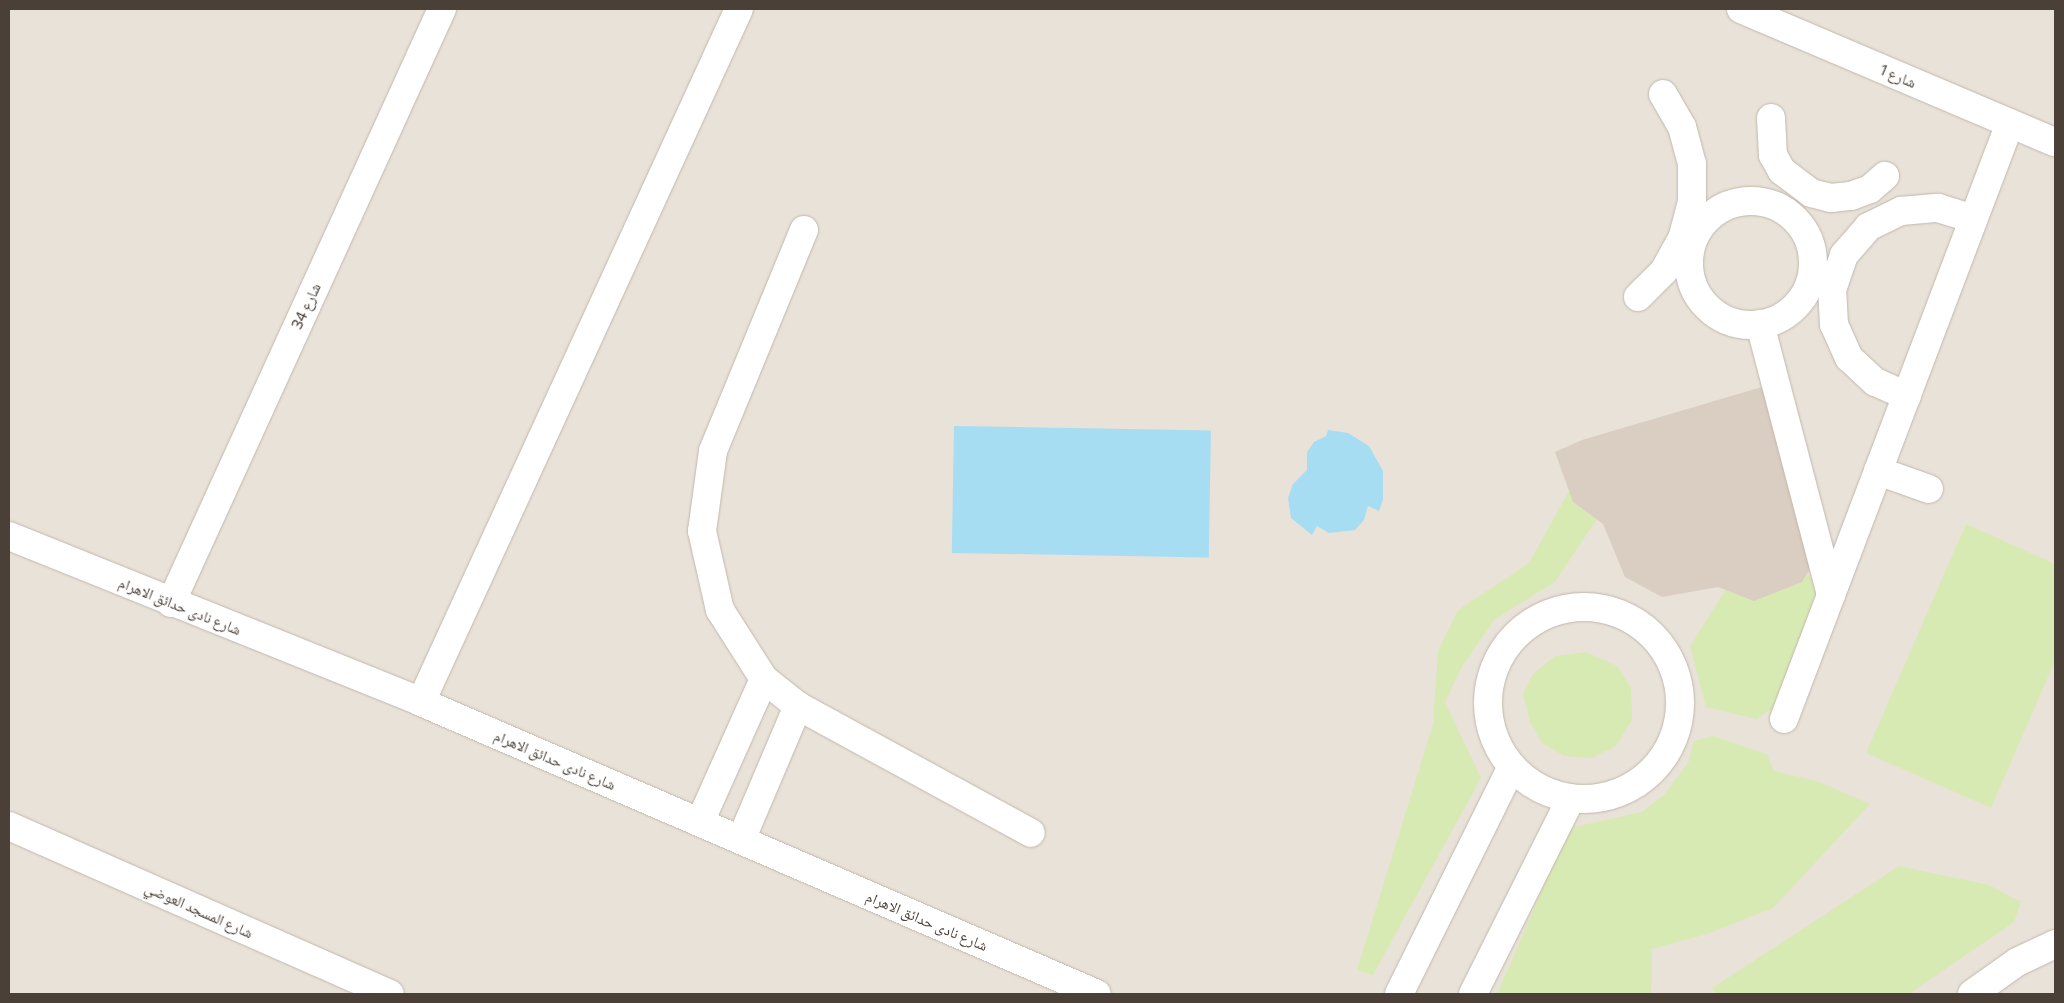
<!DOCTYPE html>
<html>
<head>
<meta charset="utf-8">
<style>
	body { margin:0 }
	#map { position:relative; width:2064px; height:1003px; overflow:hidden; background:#f5f0ea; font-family:Commissioner,"Noto Naskh Arabic",sans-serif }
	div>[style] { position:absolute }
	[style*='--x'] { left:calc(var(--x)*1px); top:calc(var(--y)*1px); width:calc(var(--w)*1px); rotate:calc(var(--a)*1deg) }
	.residential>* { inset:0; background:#e9e2d8; transform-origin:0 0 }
	.green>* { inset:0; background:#d8eab3 }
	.water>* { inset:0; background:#a6ddf2; transform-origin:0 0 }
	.building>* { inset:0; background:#dacdc2 }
	.roads { filter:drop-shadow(0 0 1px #c1b7ac) drop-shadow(0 0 1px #c1b7ac) }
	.minor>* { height:28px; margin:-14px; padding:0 14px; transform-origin:14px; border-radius:14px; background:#fff }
	.minor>.ring { margin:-14px; padding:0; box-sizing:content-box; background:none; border:28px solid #fff; border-radius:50% }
	span { translate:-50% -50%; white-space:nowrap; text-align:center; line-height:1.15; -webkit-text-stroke:4px #fff; paint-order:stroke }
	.street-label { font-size:15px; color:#4a4038 }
	.frame { position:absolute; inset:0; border:10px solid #4a4038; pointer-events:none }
</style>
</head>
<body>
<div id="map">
	<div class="residential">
		<div style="left:9px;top:9px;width:2046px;height:985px"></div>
	</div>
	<div class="green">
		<div style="clip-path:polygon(1571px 487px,1603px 510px,1555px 582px,1495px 619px,1463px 665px,1445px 702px,1481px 778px,1373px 975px,1357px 970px,1433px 724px,1438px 651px,1458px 610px,1529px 563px)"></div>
		<div style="clip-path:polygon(1966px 524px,2055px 564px,2055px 661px,1991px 808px,1866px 753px)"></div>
		<div style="clip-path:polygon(1804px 572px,1825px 588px,1793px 695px,1756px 719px,1706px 707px,1690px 646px,1730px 583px)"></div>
		<div style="clip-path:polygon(1586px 652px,1617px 666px,1631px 688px,1632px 720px,1616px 746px,1592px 758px,1564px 756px,1542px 743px,1530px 722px,1523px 694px,1533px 674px,1555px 656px)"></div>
		<div style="clip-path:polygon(1713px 736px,1767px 754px,1774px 771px,1817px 781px,1870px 804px,1773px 908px,1707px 934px,1652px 949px,1651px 994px,1497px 994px,1569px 828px,1642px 812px,1665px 794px,1689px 761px,1693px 741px)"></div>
		<div style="clip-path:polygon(1899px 866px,1989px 885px,2021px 902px,2014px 922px,1909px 994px,1716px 994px,1712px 988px)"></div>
	</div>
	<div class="water">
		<div style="left:954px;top:426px;width:257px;height:127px;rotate:1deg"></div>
		<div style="clip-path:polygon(1328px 430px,1348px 433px,1369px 446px,1383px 471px,1383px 500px,1379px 511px,1368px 506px,1364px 520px,1355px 530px,1329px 533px,1317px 526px,1312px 535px,1291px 518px,1288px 498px,1293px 484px,1307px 470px,1307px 452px,1314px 442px,1326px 436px)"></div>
	</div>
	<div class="building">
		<div style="clip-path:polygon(1762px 387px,1814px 562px,1802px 582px,1754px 601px,1718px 587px,1662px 597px,1625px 577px,1603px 524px,1573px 502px,1555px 452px,1582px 440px)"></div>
	</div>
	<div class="roads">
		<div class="minor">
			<div style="--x:1741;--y:9;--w:341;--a:23"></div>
			<div style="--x:1771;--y:118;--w:37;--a:87"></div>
			<div style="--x:1773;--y:155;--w:18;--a:61"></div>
			<div style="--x:1782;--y:171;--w:36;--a:37"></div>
			<div style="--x:1811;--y:193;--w:21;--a:14"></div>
			<div style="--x:1831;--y:198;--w:20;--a:-6"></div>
			<div style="--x:1851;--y:196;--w:20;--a:-20"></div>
			<div style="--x:1870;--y:189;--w:20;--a:-41"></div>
			<div class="ring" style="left:1689px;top:201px;width:96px;height:96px"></div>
			<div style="--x:804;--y:230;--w:239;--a:112.4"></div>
			<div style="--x:713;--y:451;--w:81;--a:97.8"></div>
			<div style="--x:702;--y:531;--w:81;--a:77.2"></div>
			<div style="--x:720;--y:610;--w:82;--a:57.5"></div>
			<div style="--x:764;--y:679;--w:43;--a:38.5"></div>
			<div style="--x:798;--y:706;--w:265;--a:28.6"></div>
			<div style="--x:1638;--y:297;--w:37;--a:-45"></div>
			<div style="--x:1664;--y:271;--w:37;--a:-61"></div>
			<div style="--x:1682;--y:239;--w:38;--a:-75"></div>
			<div style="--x:1692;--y:202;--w:38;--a:-90"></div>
			<div style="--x:1692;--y:164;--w:38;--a:-105"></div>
			<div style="--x:1682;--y:127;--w:38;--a:-120"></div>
			<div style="--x:1760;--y:324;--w:280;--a:75.3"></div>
			<div style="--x:1907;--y:396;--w:35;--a:-156"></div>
			<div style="--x:1875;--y:382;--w:35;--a:-137"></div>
			<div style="--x:1849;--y:358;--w:36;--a:-114"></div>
			<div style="--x:1834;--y:325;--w:35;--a:-93"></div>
			<div style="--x:1832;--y:290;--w:37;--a:-71"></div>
			<div style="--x:1844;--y:255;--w:37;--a:-49"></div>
			<div style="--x:1868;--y:227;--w:37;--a:-26"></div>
			<div style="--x:1901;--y:211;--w:37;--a:-5"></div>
			<div style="--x:1938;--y:208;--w:37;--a:17"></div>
			<div style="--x:1878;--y:471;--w:54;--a:19.4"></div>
			<div style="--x:9;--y:536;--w:444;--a:21.9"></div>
			<div style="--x:421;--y:702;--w:736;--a:23.36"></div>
			<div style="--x:171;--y:603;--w:653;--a:-65.48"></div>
			<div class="ring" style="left:1488px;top:607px;width:164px;height:164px"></div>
			<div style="--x:421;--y:702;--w:762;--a:-65.35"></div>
			<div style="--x:1784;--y:719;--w:637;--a:-69.23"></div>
			<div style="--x:700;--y:822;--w:157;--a:-65.9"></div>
			<div style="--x:9;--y:826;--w:416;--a:23.8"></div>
			<div style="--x:741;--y:840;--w:146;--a:-67"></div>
			<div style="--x:1399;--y:994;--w:254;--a:-63.6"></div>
			<div style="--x:1473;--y:994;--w:219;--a:-63.4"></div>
			<div style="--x:1972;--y:994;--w:55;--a:-35.4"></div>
			<div style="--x:2017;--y:962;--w:42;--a:-25.3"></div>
		</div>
	</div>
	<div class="street-label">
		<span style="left:1898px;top:76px;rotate:23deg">شارع 1</span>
		<span style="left:306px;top:306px;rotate:-65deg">شارع 34</span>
		<span style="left:180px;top:606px;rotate:22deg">شارع نادى حدائق الاهرام</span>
		<span style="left:555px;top:760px;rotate:23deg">شارع نادى حدائق الاهرام</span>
		<span style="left:199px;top:910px;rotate:24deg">شارع المسجد العوضي</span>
		<span style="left:927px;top:921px;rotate:23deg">شارع نادى حدائق الاهرام</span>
	</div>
	<div class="frame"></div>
</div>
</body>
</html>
